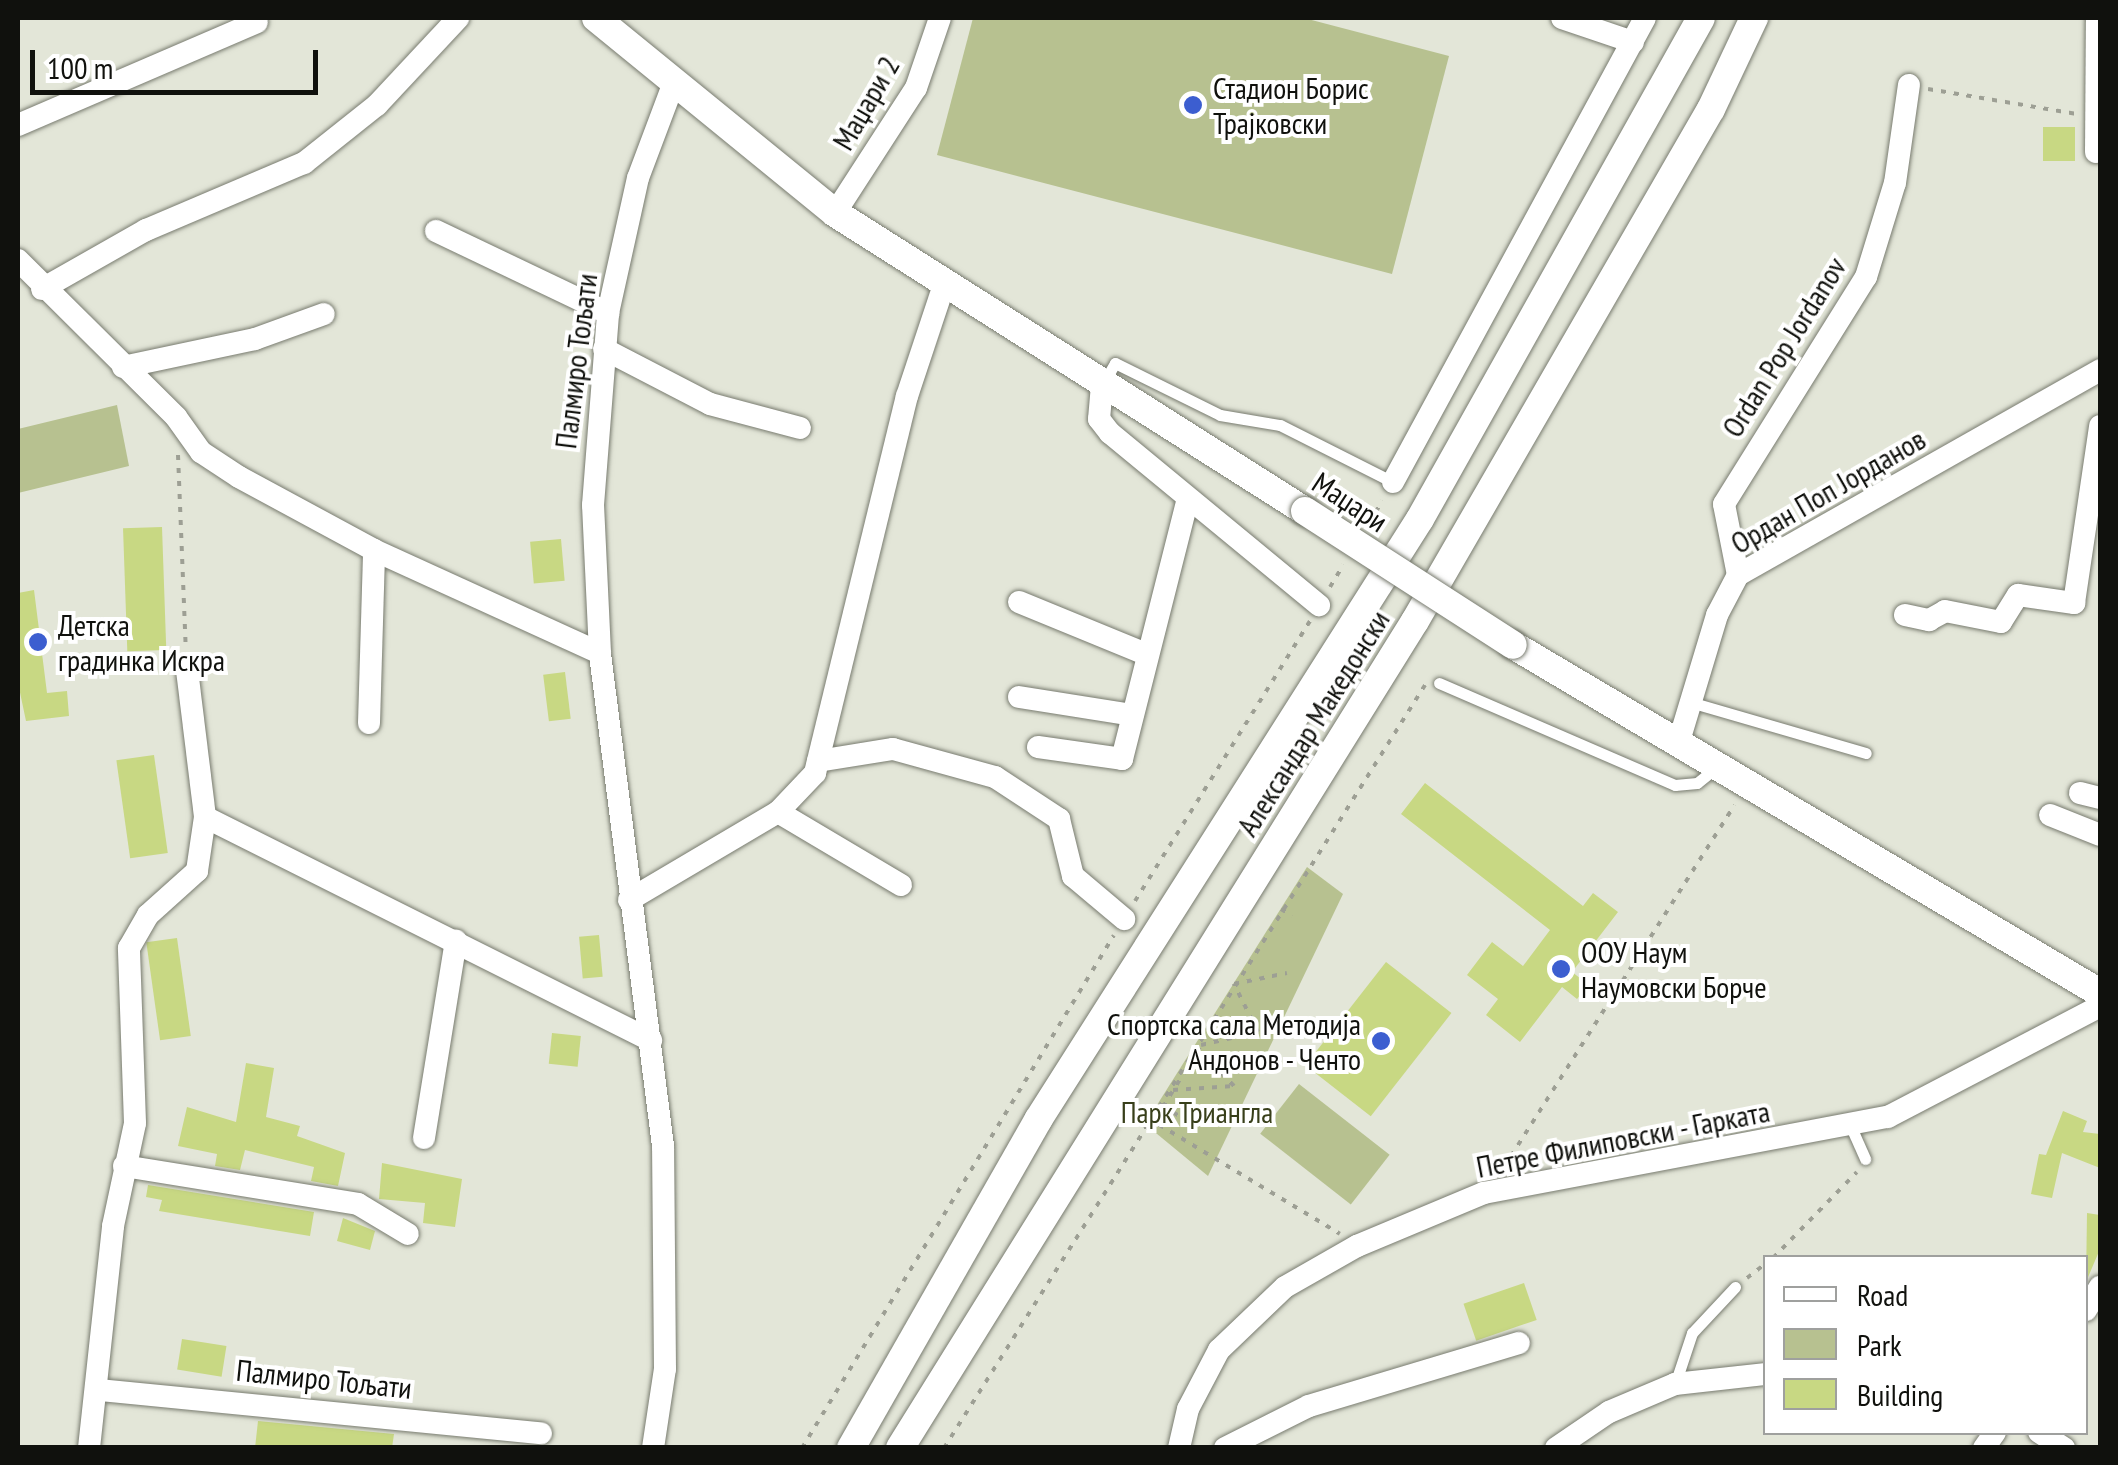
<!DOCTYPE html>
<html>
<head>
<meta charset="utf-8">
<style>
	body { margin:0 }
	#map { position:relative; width:2118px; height:1465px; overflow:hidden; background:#e3e6d8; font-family:"PT Sans Narrow",sans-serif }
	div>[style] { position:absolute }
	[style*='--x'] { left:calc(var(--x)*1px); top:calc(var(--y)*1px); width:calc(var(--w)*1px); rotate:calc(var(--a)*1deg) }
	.green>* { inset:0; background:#b7c190; transform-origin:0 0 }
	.building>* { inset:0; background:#c8d883; transform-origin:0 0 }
	.path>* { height:4px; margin-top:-2px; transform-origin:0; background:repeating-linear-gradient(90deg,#9d9f94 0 5px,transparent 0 13px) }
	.roads { filter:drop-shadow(0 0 2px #787b6f) drop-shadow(0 0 2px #787b6f) }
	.service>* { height:11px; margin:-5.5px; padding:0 5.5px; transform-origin:5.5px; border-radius:5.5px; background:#fff }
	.minor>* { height:22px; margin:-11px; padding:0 11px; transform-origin:11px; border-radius:11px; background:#fff }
	.tertiary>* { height:28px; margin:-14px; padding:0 14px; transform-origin:14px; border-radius:14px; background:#fff }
	.bridges { filter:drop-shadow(0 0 2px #787b6f) drop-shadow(0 0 2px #787b6f) }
	.tertiary-bridge>* { height:28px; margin:-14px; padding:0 14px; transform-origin:14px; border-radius:14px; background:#fff }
	.dots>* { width:28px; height:28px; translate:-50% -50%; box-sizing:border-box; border:5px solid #fff; border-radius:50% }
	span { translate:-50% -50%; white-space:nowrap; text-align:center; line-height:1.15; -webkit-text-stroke:8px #fff; paint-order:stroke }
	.poi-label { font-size:30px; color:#10110d }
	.left { translate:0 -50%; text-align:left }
	.right { translate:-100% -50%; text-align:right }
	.street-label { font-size:30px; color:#10110d }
	.park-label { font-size:30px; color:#383f1a }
	.frame { position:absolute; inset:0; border:20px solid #10110d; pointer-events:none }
	.legend { position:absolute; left:1763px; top:1255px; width:325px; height:180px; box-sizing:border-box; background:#fff; border:2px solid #9fa09e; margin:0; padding:12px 18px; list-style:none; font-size:30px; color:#10110d }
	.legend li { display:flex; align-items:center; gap:20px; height:50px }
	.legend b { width:50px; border:2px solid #9fa09e }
	.scale { position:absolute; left:30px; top:50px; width:288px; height:45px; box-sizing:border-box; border:5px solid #10110d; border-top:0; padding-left:12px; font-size:30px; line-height:35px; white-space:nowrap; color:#10110d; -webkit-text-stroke:8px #fff; paint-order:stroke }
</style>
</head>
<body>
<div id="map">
	<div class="green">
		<div style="clip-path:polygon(973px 18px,1304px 18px,1449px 56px,1392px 274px,937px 155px)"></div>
		<div style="clip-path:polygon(117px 405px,129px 466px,18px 493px,18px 429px)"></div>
		<div style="clip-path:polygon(1307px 867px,1343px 894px,1208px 1176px,1145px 1124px)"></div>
		<div style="left:1299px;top:1084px;width:115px;height:63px;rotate:38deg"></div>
	</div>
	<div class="building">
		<div style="left:2043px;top:127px;width:32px;height:34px"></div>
		<div style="left:162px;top:527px;width:123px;height:39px;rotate:88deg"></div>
		<div style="left:561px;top:539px;width:42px;height:31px;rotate:85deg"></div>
		<div style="clip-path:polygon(34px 590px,47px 693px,67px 691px,69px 716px,26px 721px,18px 683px,18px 593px)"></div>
		<div style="left:565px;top:672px;width:47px;height:22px;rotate:83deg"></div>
		<div style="left:154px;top:755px;width:99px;height:38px;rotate:82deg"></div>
		<div style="clip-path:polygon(1425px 783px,1583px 906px,1593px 893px,1618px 912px,1572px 972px,1589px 985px,1577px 999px,1562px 987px,1520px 1042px,1486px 1015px,1498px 999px,1467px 975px,1492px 942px,1523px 966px,1550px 930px,1401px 814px)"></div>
		<div style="left:599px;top:935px;width:42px;height:20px;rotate:85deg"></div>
		<div style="left:177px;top:938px;width:99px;height:31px;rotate:82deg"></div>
		<div style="left:1386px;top:962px;width:83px;height:131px;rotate:38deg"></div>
		<div style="left:552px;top:1033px;width:29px;height:31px;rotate:6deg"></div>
		<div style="clip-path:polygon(246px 1063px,274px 1068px,266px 1117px,300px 1126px,297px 1136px,345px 1153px,338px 1186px,311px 1181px,314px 1167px,245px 1150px,240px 1170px,215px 1166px,217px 1154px,178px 1146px,187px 1107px,236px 1122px)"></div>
		<div style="clip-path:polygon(2063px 1111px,2087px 1121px,2083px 1132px,2100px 1134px,2100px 1168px,2062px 1153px,2052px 1198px,2031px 1194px,2039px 1154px,2046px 1155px)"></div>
		<div style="clip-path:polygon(382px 1163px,462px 1179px,455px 1227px,423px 1223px,425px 1203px,379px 1199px)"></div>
		<div style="clip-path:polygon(148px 1185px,314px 1212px,310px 1236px,159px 1211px,162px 1200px,146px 1197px)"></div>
		<div style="clip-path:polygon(2087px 1213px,2100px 1215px,2100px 1249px,2086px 1282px)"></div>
		<div style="clip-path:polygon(343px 1218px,375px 1231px,370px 1250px,337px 1241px)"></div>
		<div style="left:1524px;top:1283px;width:39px;height:64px;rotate:71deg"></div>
		<div style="left:182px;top:1339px;width:45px;height:31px;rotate:9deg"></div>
		<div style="clip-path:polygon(258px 1421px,394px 1434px,392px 1448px,255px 1448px)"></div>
	</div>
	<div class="path">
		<div style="--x:1928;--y:89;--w:151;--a:9.5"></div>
		<div style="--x:178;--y:455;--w:195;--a:87.7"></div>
		<div style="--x:1369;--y:523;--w:26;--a:-59"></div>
		<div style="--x:1330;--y:587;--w:26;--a:-59"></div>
		<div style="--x:1135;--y:901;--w:330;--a:-58"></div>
		<div style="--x:1281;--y:909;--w:13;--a:32"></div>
		<div style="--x:1173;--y:1090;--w:61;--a:-3.8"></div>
		<div style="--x:1234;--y:1086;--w:50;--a:-134.2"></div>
		<div style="--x:1162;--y:1106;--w:36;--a:30"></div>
		<div style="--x:1163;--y:1107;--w:73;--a:-58.5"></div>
		<div style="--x:1201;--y:1045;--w:58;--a:-12.8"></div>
		<div style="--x:1258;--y:1032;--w:54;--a:-116.6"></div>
		<div style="--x:1234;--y:984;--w:54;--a:-11.7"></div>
		<div style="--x:1148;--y:1118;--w:224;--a:31.1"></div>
		<div style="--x:1504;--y:1167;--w:429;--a:-57.5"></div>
		<div style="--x:1773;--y:1258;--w:120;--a:-45.7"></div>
		<div style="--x:1747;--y:1278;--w:24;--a:-38"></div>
		<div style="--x:802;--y:1448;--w:600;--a:-58.69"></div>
		<div style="--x:944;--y:1448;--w:902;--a:-57.77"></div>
	</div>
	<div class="roads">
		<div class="service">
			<div style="--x:1104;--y:382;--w:22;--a:-60"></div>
			<div style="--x:1115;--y:363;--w:117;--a:26.3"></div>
			<div style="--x:1220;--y:415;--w:61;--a:9.5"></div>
			<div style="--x:1280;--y:425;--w:127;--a:26.8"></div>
			<div style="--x:1439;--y:683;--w:257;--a:23.4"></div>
			<div style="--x:1675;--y:785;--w:22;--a:-5"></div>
			<div style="--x:1697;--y:783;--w:27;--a:-39"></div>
			<div style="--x:1690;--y:702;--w:183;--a:16.2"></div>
			<div style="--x:1851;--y:1127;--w:35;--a:66"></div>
			<div style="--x:1675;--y:1384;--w:54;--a:-71.6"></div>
			<div style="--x:1692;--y:1333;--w:63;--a:-46.9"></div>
		</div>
		<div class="minor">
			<div style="--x:1562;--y:18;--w:75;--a:18.7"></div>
			<div style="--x:18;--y:125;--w:260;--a:-23.3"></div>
			<div style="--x:2096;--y:152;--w:134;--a:-89.6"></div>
			<div style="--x:835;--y:213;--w:149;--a:-57.1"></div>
			<div style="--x:916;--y:88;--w:74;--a:-71.1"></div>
			<div style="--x:436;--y:231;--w:191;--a:25.5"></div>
			<div style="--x:18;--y:260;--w:223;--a:44.8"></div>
			<div style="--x:176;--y:417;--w:43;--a:54.5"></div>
			<div style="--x:201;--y:452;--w:45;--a:33.3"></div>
			<div style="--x:239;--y:477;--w:153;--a:28.4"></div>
			<div style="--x:374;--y:550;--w:248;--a:24.5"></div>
			<div style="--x:42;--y:289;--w:120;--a:-29.6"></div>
			<div style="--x:146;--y:230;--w:172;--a:-23"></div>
			<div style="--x:304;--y:163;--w:93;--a:-38.5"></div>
			<div style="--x:377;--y:105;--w:119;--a:-47"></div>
			<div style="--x:604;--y:349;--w:119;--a:27.4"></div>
			<div style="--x:710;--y:404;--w:93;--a:14.9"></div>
			<div style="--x:123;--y:367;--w:135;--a:-12"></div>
			<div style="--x:255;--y:339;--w:73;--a:-19.9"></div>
			<div style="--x:1102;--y:385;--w:34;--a:95"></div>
			<div style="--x:1099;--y:419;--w:18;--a:52"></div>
			<div style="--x:1110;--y:433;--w:271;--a:39.5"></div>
			<div style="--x:1393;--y:482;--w:528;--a:-61.49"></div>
			<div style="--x:1738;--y:575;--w:72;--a:-101.2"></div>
			<div style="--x:1724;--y:504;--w:268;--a:-58"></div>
			<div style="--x:1866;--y:277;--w:98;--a:-72.9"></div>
			<div style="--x:1895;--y:183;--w:99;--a:-81.9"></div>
			<div style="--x:1019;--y:602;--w:139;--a:22.3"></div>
			<div style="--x:1905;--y:615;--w:25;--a:12"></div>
			<div style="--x:1929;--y:620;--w:18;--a:-29"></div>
			<div style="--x:1945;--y:611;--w:57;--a:11.1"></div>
			<div style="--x:2001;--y:622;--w:32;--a:-58"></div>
			<div style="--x:2018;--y:595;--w:57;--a:8.1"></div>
			<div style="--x:2074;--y:603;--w:179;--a:-81.6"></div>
			<div style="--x:187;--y:670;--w:148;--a:83"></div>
			<div style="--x:1019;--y:697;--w:115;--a:9"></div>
			<div style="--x:369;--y:723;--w:173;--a:-88.3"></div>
			<div style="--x:1679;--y:741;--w:132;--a:-73.2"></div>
			<div style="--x:1717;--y:615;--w:45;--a:-62.3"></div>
			<div style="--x:1738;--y:575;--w:416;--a:-29.5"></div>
			<div style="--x:1038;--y:747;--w:85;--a:8.1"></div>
			<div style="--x:1122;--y:759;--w:268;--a:-75.8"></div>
			<div style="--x:818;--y:761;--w:76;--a:-9.1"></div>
			<div style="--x:893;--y:749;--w:106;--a:15.4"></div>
			<div style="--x:995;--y:777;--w:77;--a:33.3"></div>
			<div style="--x:1059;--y:819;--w:59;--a:76.2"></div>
			<div style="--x:1073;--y:876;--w:67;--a:40.1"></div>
			<div style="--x:2080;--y:793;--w:21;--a:14"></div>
			<div style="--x:778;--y:812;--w:143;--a:30.7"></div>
			<div style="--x:2050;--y:815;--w:54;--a:21.8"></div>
			<div style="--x:629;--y:900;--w:173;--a:-30.6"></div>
			<div style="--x:778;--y:812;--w:54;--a:-46.5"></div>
			<div style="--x:815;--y:773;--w:388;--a:-76.3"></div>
			<div style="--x:907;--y:396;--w:117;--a:-71.6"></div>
			<div style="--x:424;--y:1138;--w:200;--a:-80.8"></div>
			<div style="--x:124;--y:1166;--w:237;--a:9.2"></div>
			<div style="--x:358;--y:1204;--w:58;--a:31"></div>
			<div style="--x:2086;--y:1310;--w:27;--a:-59"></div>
			<div style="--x:99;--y:1390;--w:444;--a:5.6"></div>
			<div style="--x:2039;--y:1432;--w:30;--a:33"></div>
			<div style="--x:89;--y:1448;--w:223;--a:-83.8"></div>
			<div style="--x:113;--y:1226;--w:105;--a:-77.9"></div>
			<div style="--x:135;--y:1123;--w:175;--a:-92"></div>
			<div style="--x:129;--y:948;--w:38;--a:-60"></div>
			<div style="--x:148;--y:915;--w:66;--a:-41.9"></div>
			<div style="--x:197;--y:871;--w:55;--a:-81.6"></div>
			<div style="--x:205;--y:817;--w:499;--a:26.6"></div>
			<div style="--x:653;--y:1448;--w:80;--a:-81.4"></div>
			<div style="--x:665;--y:1369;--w:223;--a:-90.5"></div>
			<div style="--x:663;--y:1146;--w:497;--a:-97.3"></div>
			<div style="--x:600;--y:653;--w:148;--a:-92.7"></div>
			<div style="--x:593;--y:505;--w:193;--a:-85.5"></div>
			<div style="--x:608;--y:313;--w:138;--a:-77.5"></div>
			<div style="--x:638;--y:178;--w:99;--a:-69.4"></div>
			<div style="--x:1179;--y:1448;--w:40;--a:-77"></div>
			<div style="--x:1188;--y:1409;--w:67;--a:-62.3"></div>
			<div style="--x:1219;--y:1350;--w:91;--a:-43.7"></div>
			<div style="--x:1285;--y:1287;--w:83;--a:-29.7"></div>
			<div style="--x:1357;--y:1246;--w:138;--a:-22.7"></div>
			<div style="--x:1484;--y:1193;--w:411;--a:-10.7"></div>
			<div style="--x:1888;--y:1117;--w:239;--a:-27.6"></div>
			<div style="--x:1225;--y:1448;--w:94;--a:-26.6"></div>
			<div style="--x:1309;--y:1406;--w:219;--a:-16.7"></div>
			<div style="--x:1556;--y:1448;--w:64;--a:-34.2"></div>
			<div style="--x:1609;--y:1412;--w:72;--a:-23"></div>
			<div style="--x:1675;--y:1384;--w:92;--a:-6.3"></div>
			<div style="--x:1984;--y:1448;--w:19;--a:-55"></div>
		</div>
		<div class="tertiary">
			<div style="--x:596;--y:18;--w:308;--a:39.2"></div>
			<div style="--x:835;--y:213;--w:557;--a:32.38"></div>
			<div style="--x:1513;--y:645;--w:682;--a:30.66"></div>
			<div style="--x:851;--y:1448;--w:378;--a:-60.3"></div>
			<div style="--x:1038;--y:1120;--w:712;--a:-57.56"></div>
			<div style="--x:1420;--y:519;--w:574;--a:-60.71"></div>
			<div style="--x:900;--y:1448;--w:974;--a:-58.09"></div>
			<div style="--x:1415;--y:621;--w:591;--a:-59.97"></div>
			<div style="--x:1711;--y:109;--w:101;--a:-64.7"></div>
		</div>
	</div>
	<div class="bridges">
		<div class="tertiary-bridge">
			<div style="--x:1305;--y:511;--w:247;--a:32.8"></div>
		</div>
	</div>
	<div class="dots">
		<div style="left:1193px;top:105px;background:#3c5ed0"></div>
		<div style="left:38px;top:642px;background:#3c5ed0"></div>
		<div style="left:1561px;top:969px;background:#3c5ed0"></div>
		<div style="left:1381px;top:1041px;background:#3c5ed0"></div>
	</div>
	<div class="poi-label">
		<span class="left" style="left:1213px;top:105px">Стадион Борис<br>Трајковски</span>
		<span class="left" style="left:58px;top:642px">Детска<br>градинка Искра</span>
		<span class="left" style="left:1581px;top:969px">ООУ Наум<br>Наумовски Борче</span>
		<span class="right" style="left:1361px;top:1041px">Спортска сала Методија<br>Андонов - Ченто</span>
	</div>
	<div class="street-label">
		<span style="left:866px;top:103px;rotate:-60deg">Маџари 2</span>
		<span style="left:1784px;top:347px;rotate:-58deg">Ordan Pop Jordanov</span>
		<span style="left:576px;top:361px;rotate:-83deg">Палмиро Тољати</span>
		<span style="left:1828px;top:491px;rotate:-30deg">Ордан Поп Јорданов</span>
		<span style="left:1350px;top:502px;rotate:33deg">Маџари</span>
		<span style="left:1313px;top:723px;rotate:-58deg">Александар Македонски</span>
		<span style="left:1623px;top:1139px;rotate:-11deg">Петре Филиповски - Гарката</span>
		<span style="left:324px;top:1379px;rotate:6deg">Палмиро Тољати</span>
	</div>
	<div class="park-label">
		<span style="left:1197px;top:1112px">Парк Триангла</span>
	</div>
	<div class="frame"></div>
	<ul class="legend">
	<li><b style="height:12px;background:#fff"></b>Road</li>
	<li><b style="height:28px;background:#b7c190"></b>Park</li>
	<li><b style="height:28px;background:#c8d883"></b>Building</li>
	</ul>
	<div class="scale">100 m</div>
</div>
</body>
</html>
